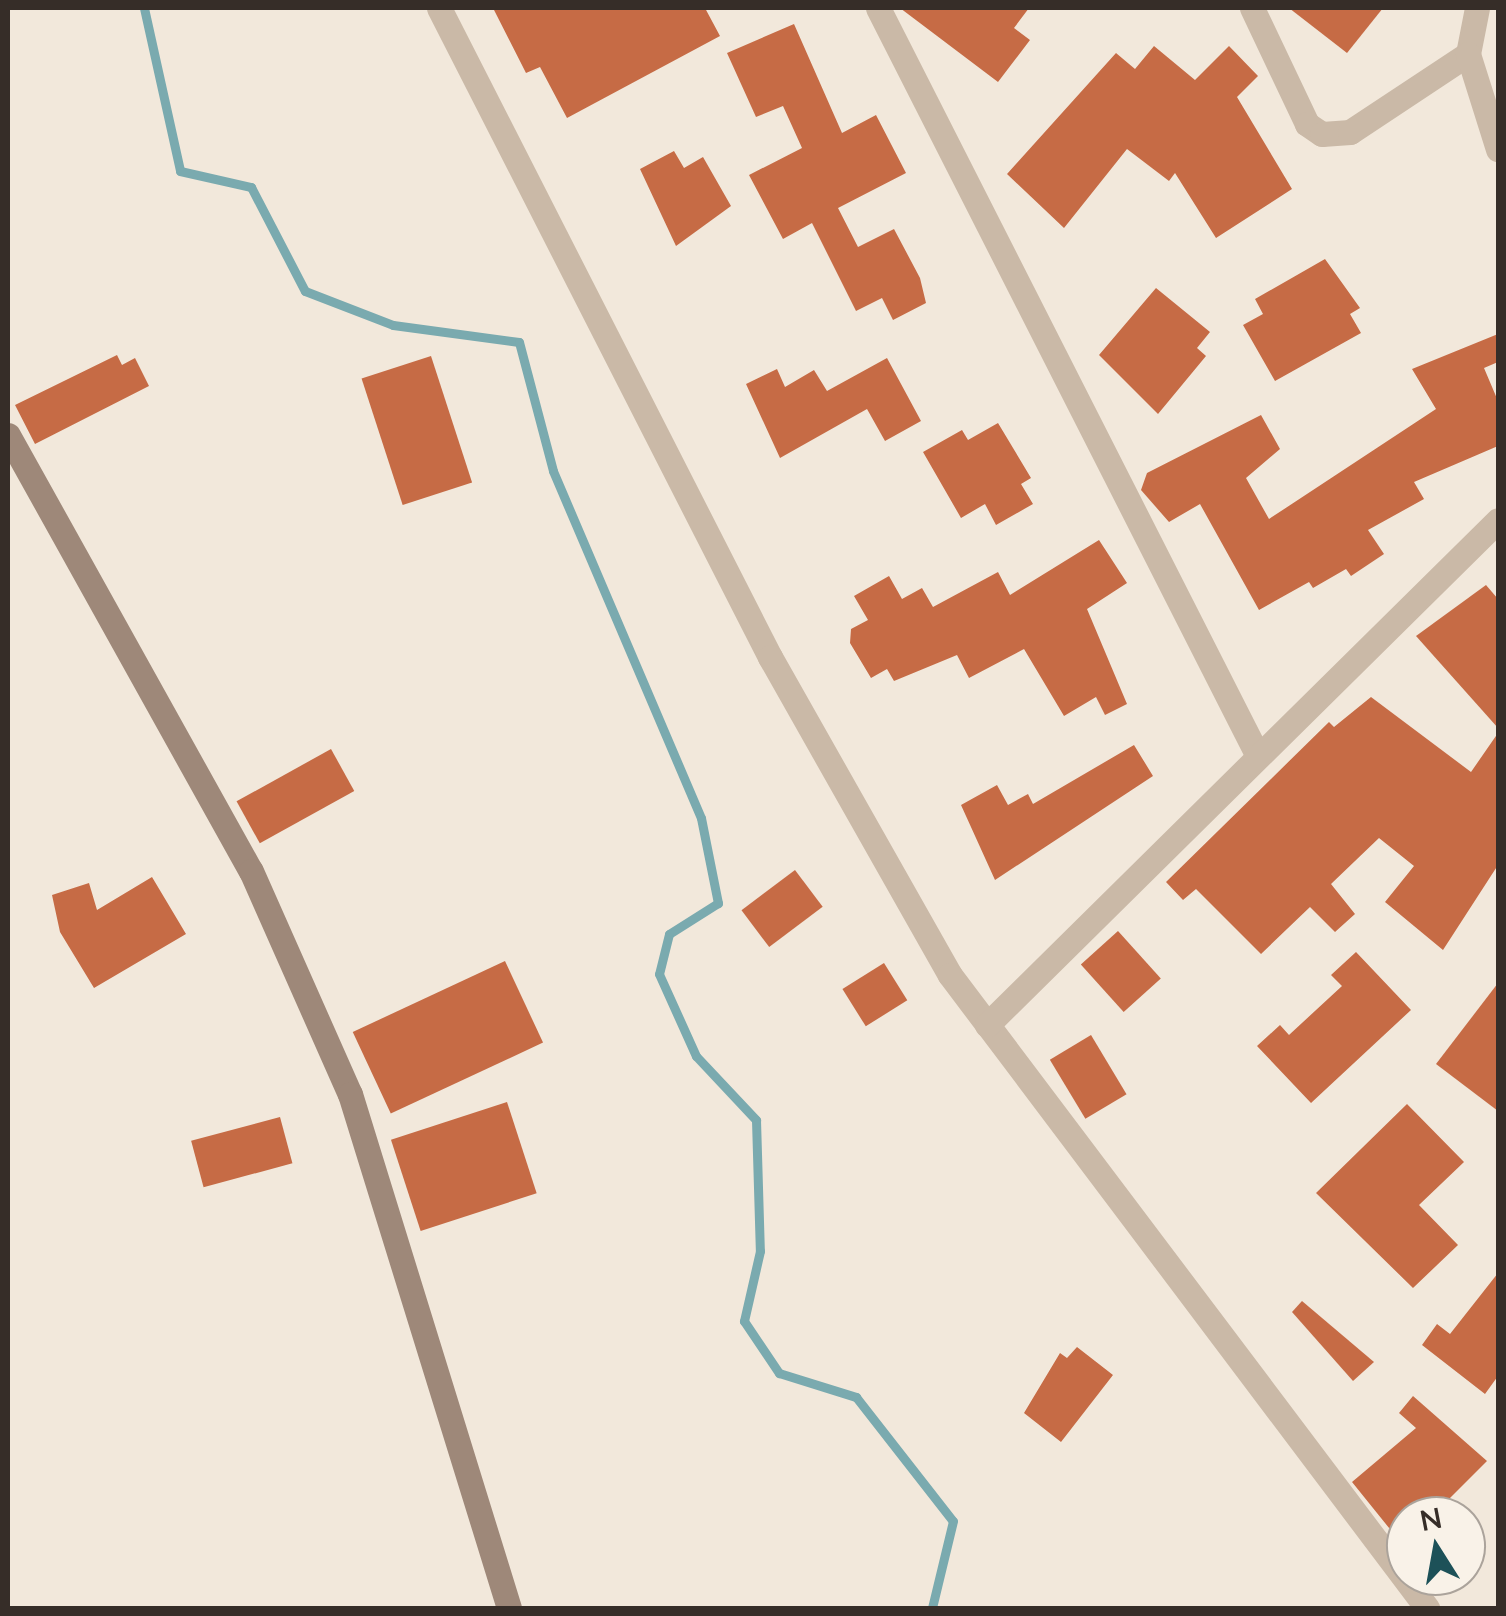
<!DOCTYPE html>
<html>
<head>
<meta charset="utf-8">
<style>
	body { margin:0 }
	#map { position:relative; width:1506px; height:1616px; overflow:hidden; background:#f2e8db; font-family:Lato,sans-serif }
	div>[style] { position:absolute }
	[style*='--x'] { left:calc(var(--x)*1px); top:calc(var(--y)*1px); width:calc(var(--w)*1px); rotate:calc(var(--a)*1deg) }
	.stream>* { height:9px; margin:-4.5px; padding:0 4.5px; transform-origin:4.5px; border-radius:4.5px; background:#7aaaaf }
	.building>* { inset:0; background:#c66b45; transform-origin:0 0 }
	.street>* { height:25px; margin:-12.5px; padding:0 12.5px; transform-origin:12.5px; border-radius:12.5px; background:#cab9a7 }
	.secondary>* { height:25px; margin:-12.5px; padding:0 12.5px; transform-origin:12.5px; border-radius:12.5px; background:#9e8879 }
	span { translate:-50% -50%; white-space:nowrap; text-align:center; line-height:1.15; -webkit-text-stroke:8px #f9f2e8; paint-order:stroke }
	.frame { position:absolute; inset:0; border:10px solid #362d28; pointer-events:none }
	.north { position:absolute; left:1386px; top:1496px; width:100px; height:100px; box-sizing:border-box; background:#f9f2e8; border:2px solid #aba39b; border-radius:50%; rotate:349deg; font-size:28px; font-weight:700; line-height:40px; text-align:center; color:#362d28 }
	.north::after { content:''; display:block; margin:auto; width:35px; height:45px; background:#1d5158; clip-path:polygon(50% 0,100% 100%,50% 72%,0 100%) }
</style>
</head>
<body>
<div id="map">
	<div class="stream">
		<div style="--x:144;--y:8;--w:167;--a:77.5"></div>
		<div style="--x:180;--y:171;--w:73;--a:12.7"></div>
		<div style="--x:251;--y:187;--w:117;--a:62.6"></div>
		<div style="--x:305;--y:291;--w:94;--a:21.1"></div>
		<div style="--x:393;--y:325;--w:127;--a:7.7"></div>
		<div style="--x:519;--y:342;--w:133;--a:75.2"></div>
		<div style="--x:553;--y:471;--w:377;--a:66.9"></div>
		<div style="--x:701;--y:818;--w:87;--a:78.7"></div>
		<div style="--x:718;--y:903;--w:58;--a:147.7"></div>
		<div style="--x:669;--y:934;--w:41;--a:104"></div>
		<div style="--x:659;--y:974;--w:90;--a:65.7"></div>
		<div style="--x:696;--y:1056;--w:88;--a:46.8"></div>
		<div style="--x:756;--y:1120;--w:131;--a:88.3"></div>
		<div style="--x:760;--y:1251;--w:72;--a:102.9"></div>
		<div style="--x:744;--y:1321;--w:63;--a:56.1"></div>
		<div style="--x:779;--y:1373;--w:81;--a:17.3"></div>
		<div style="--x:856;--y:1397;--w:157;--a:52"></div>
		<div style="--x:953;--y:1521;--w:89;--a:103.6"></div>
	</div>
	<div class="building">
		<div style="clip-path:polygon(493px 8px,705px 8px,720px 36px,567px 118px,540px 67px,526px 73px)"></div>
		<div style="clip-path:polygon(900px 8px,1029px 8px,1014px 28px,1030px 40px,998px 82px)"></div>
		<div style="clip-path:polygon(1289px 8px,1383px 8px,1347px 53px)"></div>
		<div style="clip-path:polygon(794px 24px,842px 133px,876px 115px,906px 173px,838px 208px,858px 247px,894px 229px,920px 278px,926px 303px,893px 320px,882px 298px,856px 311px,812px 223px,783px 239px,749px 175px,802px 148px,783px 106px,756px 117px,727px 53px)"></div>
		<div style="clip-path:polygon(1154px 46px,1195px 80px,1229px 46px,1258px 76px,1237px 97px,1292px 189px,1216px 238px,1175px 173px,1169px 181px,1127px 149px,1064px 228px,1007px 174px,1116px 53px,1135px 69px)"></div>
		<div style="clip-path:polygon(674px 151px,684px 168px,703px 157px,731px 206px,676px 246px,640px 169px)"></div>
		<div style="clip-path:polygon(1325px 259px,1360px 308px,1350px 314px,1361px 333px,1275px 381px,1243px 325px,1263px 314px,1255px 299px)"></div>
		<div style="clip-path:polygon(1156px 288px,1210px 332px,1197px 348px,1206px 356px,1158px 414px,1099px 355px)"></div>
		<div style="clip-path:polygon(1498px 334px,1498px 362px,1484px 368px,1498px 401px,1498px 446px,1414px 482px,1424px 499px,1368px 530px,1384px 554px,1351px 576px,1346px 569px,1313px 588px,1309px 582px,1259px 610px,1200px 504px,1169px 522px,1141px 490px,1147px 473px,1261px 415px,1280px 449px,1246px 478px,1269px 519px,1436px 409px,1412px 369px)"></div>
		<div style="clip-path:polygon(117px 355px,122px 365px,135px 358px,149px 386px,35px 444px,15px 405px)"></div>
		<div style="left:431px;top:356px;width:133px;height:73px;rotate:72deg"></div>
		<div style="clip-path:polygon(887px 358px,921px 421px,885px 441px,867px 409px,780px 458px,746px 384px,777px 369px,785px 387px,814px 370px,827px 391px)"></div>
		<div style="clip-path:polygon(998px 423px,1031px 478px,1021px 484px,1033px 504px,996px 525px,985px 504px,961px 518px,923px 452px,962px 430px,968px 440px)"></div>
		<div style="clip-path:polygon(1099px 540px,1127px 583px,1087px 609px,1127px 704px,1105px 715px,1096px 697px,1064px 716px,1024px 649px,969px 678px,957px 655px,894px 681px,887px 669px,871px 678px,850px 643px,851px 629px,868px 620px,854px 596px,889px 576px,902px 599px,922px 588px,933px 607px,998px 572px,1010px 595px)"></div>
		<div style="clip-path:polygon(1486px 585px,1498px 599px,1498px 728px,1416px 636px)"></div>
		<div style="clip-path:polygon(1371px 697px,1471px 772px,1498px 733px,1498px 865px,1443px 950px,1385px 902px,1414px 866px,1379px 838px,1331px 884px,1355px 914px,1335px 932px,1310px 907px,1261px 954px,1196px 889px,1183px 900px,1166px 882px,1329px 722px,1334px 727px)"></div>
		<div style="clip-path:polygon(1134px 745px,1153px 776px,995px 880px,961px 805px,997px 785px,1008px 805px,1028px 794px,1033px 804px)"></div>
		<div style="left:331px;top:749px;width:48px;height:108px;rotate:61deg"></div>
		<div style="left:795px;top:870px;width:46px;height:67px;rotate:53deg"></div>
		<div style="clip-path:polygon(152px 877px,186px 934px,94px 988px,60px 932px,52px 895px,89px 883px,97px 910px)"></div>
		<div style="left:1118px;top:931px;width:64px;height:50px;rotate:48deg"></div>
		<div style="clip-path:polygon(1356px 952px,1411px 1010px,1311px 1103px,1257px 1046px,1280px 1025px,1289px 1035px,1342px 986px,1331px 975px)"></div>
		<div style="left:505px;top:961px;width:90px;height:168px;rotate:65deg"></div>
		<div style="left:884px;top:963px;width:44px;height:49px;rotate:58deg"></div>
		<div style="clip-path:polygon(1498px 983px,1498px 1111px,1436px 1064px)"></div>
		<div style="left:1091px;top:1035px;width:69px;height:48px;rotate:59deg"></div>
		<div style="left:507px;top:1102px;width:96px;height:122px;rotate:72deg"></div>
		<div style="clip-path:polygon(1407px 1104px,1464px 1162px,1419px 1205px,1458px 1245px,1413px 1288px,1316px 1193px)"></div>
		<div style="left:280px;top:1117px;width:48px;height:92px;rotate:75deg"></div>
		<div style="clip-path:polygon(1498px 1273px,1498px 1376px,1485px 1394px,1422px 1345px,1437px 1324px,1450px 1334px)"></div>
		<div style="clip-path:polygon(1302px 1301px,1374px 1362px,1353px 1381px,1292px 1312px)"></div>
		<div style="clip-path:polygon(1077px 1347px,1113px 1375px,1061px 1442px,1024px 1413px,1060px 1353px,1067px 1358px)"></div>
		<div style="clip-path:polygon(1413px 1396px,1487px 1461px,1432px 1516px,1406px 1516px,1406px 1549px,1352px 1482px,1416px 1428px,1399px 1413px)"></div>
	</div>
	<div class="street">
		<div style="--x:439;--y:8;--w:729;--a:62.98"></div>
		<div style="--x:770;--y:657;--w:365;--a:60.5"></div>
		<div style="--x:950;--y:975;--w:793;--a:53"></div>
		<div style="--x:878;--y:8;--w:837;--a:63.07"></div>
		<div style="--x:1252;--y:8;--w:128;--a:64.6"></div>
		<div style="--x:1307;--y:124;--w:18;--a:34"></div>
		<div style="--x:1322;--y:134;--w:28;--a:-4"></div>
		<div style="--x:1350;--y:132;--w:141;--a:-33.5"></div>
		<div style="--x:1477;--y:8;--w:47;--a:101.1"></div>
		<div style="--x:1468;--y:54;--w:100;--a:72.5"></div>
		<div style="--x:987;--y:1025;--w:718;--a:-44.66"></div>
	</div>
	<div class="secondary">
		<div style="--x:8;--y:435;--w:499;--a:60.9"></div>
		<div style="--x:251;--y:871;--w:244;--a:66.1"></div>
		<div style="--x:350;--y:1094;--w:538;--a:72.81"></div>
	</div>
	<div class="frame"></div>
	<div class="north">N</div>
</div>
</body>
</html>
